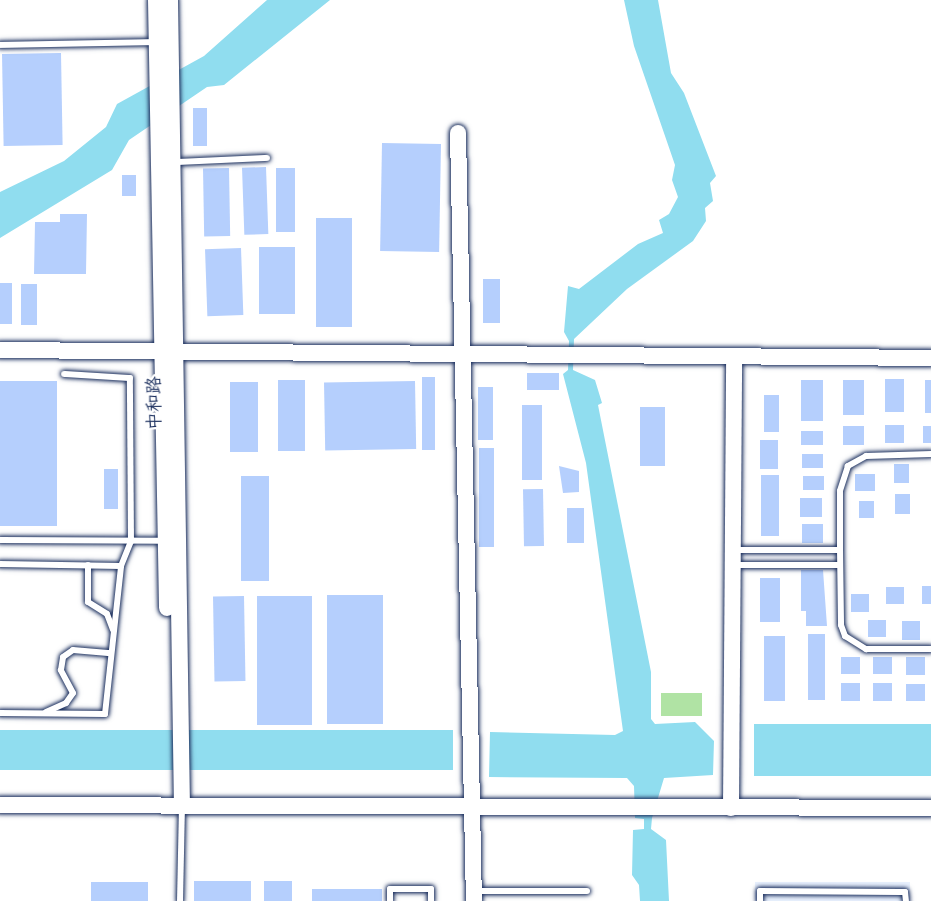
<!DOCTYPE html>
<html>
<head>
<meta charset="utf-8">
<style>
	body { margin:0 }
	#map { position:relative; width:931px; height:901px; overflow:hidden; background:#fff; font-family:Kalam,"LXGW WenKai TC",sans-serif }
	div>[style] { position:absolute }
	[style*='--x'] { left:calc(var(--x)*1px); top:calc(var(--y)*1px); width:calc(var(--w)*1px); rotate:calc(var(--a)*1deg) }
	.built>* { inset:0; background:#e9f1fe; transform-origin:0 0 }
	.green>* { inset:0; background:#b0e3a4; transform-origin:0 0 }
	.water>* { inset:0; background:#90ddef; transform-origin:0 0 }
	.building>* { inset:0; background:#b5cffd; transform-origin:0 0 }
	.roads { filter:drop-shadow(0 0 2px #1b2f5e) drop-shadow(0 0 2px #1b2f5e) }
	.lane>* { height:6px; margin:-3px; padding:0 3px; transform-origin:3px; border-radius:3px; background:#fff }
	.secondary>* { height:16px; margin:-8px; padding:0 8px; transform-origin:8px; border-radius:8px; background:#fff }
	span { translate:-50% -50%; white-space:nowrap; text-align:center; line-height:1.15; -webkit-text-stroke:4.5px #fff; paint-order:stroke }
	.street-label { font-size:18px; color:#1b2f5e }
</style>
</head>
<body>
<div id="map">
	<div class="built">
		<div style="left:755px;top:882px;width:155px;height:19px"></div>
	</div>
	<div class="green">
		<div style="left:661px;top:693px;width:41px;height:23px"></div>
	</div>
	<div class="water">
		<div style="clip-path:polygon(267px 0,330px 0,224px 85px,207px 87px,129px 140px,112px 170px,0 238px,0 192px,64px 161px,106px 127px,117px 104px,204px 56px)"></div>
		<div style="clip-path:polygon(624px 0,658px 0,671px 73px,684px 93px,716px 176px,710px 183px,713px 201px,705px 208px,706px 221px,693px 241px,627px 289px,574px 339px,573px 370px,595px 380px,602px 403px,598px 405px,651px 672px,651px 719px,655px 724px,695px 722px,714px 741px,713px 775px,664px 778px,652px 818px,651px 829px,666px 840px,669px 901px,640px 901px,639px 885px,632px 875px,633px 830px,644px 829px,644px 819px,635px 818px,634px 786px,627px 778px,489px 777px,490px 732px,615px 735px,623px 731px,586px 463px,563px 374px,568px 370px,569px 341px,564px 332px,568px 286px,579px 289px,638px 244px,663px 233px,659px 220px,669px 214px,678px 197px,672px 180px,675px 165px,634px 46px)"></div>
		<div style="left:754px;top:724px;width:177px;height:52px"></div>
		<div style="left:0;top:730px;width:453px;height:40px"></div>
	</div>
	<div class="building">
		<div style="left:61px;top:53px;width:92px;height:59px;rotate:89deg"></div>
		<div style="left:193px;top:108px;width:14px;height:38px"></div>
		<div style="left:382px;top:143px;width:59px;height:108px;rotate:1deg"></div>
		<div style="left:266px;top:167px;width:67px;height:24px;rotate:88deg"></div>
		<div style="left:229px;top:168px;width:68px;height:26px;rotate:89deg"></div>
		<div style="left:276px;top:168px;width:19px;height:64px"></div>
		<div style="left:122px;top:175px;width:14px;height:21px"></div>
		<div style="clip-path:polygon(60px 214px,87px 214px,86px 274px,34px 274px,35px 222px,60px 222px)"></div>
		<div style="left:316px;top:218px;width:36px;height:109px"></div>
		<div style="left:259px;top:247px;width:36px;height:67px"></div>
		<div style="left:241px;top:248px;width:67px;height:36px;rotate:88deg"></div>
		<div style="left:483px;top:279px;width:17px;height:44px"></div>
		<div style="left:0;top:283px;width:12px;height:41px"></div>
		<div style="left:21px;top:284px;width:16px;height:41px"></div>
		<div style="left:527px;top:373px;width:32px;height:17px"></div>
		<div style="left:422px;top:377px;width:13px;height:73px"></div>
		<div style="left:885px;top:379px;width:19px;height:33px"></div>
		<div style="left:305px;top:380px;width:71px;height:27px;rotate:90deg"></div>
		<div style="left:801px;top:380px;width:22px;height:41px"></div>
		<div style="left:843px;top:380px;width:21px;height:35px"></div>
		<div style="left:925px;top:380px;width:6px;height:33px"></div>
		<div style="left:0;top:381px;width:57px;height:145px"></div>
		<div style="left:415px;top:381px;width:68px;height:91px;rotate:89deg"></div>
		<div style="left:230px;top:382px;width:28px;height:70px"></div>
		<div style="left:478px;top:387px;width:15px;height:53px"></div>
		<div style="left:764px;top:395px;width:15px;height:37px"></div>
		<div style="left:522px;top:405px;width:20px;height:75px"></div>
		<div style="left:640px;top:407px;width:25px;height:59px"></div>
		<div style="left:885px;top:425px;width:19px;height:18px"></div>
		<div style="left:843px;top:426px;width:21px;height:19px"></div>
		<div style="left:923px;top:426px;width:8px;height:17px"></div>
		<div style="left:823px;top:431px;width:14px;height:22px;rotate:90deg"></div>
		<div style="left:760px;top:440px;width:18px;height:29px"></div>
		<div style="left:479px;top:448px;width:15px;height:99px"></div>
		<div style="left:802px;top:454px;width:21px;height:14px"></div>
		<div style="left:894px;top:464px;width:15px;height:19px"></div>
		<div style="clip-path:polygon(559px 466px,579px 471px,579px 492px,563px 493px)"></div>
		<div style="left:104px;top:469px;width:14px;height:40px"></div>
		<div style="left:855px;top:474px;width:20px;height:17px"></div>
		<div style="left:761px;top:475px;width:18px;height:61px"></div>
		<div style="left:241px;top:476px;width:28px;height:105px"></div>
		<div style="left:803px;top:476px;width:21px;height:14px"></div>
		<div style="left:543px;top:489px;width:57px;height:20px;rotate:89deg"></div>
		<div style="left:895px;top:494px;width:15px;height:20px"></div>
		<div style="left:800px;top:498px;width:22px;height:19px"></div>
		<div style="left:859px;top:501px;width:15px;height:17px"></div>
		<div style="left:567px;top:508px;width:17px;height:35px"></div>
		<div style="left:802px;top:524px;width:21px;height:19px"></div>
		<div style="clip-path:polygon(801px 570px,823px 570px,827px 626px,806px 626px,806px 611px,801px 611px)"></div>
		<div style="left:760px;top:578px;width:20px;height:44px"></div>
		<div style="left:922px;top:586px;width:9px;height:18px"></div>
		<div style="left:886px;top:587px;width:18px;height:17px"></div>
		<div style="left:869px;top:594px;width:18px;height:18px;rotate:90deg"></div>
		<div style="left:327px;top:595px;width:56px;height:129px"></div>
		<div style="left:244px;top:596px;width:85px;height:31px;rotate:89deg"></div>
		<div style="left:257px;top:596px;width:55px;height:129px"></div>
		<div style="left:868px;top:620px;width:18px;height:17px"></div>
		<div style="left:902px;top:621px;width:18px;height:19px"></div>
		<div style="left:808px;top:634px;width:17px;height:66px"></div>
		<div style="left:764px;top:636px;width:21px;height:65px"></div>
		<div style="left:841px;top:657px;width:19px;height:17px"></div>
		<div style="left:873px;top:657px;width:19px;height:17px"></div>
		<div style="left:906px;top:657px;width:19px;height:18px"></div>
		<div style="left:841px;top:683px;width:19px;height:18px"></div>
		<div style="left:873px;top:683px;width:19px;height:18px"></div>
		<div style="left:906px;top:684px;width:19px;height:17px"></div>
		<div style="left:251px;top:881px;width:20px;height:57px;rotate:90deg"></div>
		<div style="left:264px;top:881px;width:28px;height:20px"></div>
		<div style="left:148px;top:882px;width:19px;height:57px;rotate:90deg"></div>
		<div style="left:312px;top:889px;width:70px;height:12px"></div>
	</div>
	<div class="roads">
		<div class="lane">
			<div style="--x:0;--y:45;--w:155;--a:-1.1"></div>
			<div style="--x:175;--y:162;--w:92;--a:-2.5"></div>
			<div style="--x:931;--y:454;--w:65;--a:178.2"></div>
			<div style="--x:866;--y:456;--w:21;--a:151"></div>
			<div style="--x:848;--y:466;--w:26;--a:108"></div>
			<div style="--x:840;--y:491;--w:59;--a:90"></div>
			<div style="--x:840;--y:550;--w:75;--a:89.2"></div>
			<div style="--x:841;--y:625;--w:12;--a:70"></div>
			<div style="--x:845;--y:636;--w:25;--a:32"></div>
			<div style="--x:866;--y:649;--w:65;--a:0"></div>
			<div style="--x:0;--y:540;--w:164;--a:0.3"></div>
			<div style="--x:735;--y:550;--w:105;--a:0"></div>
			<div style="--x:0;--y:564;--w:121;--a:0.9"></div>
			<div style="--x:88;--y:565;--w:37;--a:90"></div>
			<div style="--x:88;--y:602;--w:22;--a:32"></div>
			<div style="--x:107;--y:614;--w:17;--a:69"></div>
			<div style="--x:734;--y:565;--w:106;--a:0"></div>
			<div style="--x:46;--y:712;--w:22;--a:-24"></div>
			<div style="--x:66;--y:703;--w:12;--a:-55"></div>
			<div style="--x:73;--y:693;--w:26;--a:-118"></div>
			<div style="--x:61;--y:670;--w:13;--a:-81"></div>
			<div style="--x:63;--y:657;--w:12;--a:-35"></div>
			<div style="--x:73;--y:650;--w:38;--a:5"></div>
			<div style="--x:0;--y:713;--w:105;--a:0.5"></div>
			<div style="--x:105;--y:714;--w:149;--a:-83.8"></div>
			<div style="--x:121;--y:566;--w:27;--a:-68"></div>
			<div style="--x:131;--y:541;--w:163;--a:-90.4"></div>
			<div style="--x:130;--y:378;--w:66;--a:-176.5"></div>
			<div style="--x:474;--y:891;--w:113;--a:0"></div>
			<div style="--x:180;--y:901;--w:95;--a:-88.8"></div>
			<div style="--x:390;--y:901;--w:12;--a:-90"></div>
			<div style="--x:390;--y:889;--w:41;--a:0"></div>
			<div style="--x:431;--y:889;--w:12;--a:90"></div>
			<div style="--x:760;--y:901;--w:10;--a:-90"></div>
			<div style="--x:760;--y:891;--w:145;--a:0.4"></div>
			<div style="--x:905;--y:892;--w:9;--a:84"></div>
		</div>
		<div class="secondary">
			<div style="--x:156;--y:0;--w:608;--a:88.96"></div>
			<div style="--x:170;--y:0;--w:806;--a:89.15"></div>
			<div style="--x:458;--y:133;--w:768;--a:88.81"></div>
			<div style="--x:0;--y:350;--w:931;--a:0.49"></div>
			<div style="--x:0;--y:805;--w:931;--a:0.18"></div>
			<div style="--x:731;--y:808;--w:451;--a:-89.6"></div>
		</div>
	</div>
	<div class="street-label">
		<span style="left:156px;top:403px;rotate:-91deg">中和路</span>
	</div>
</div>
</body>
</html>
